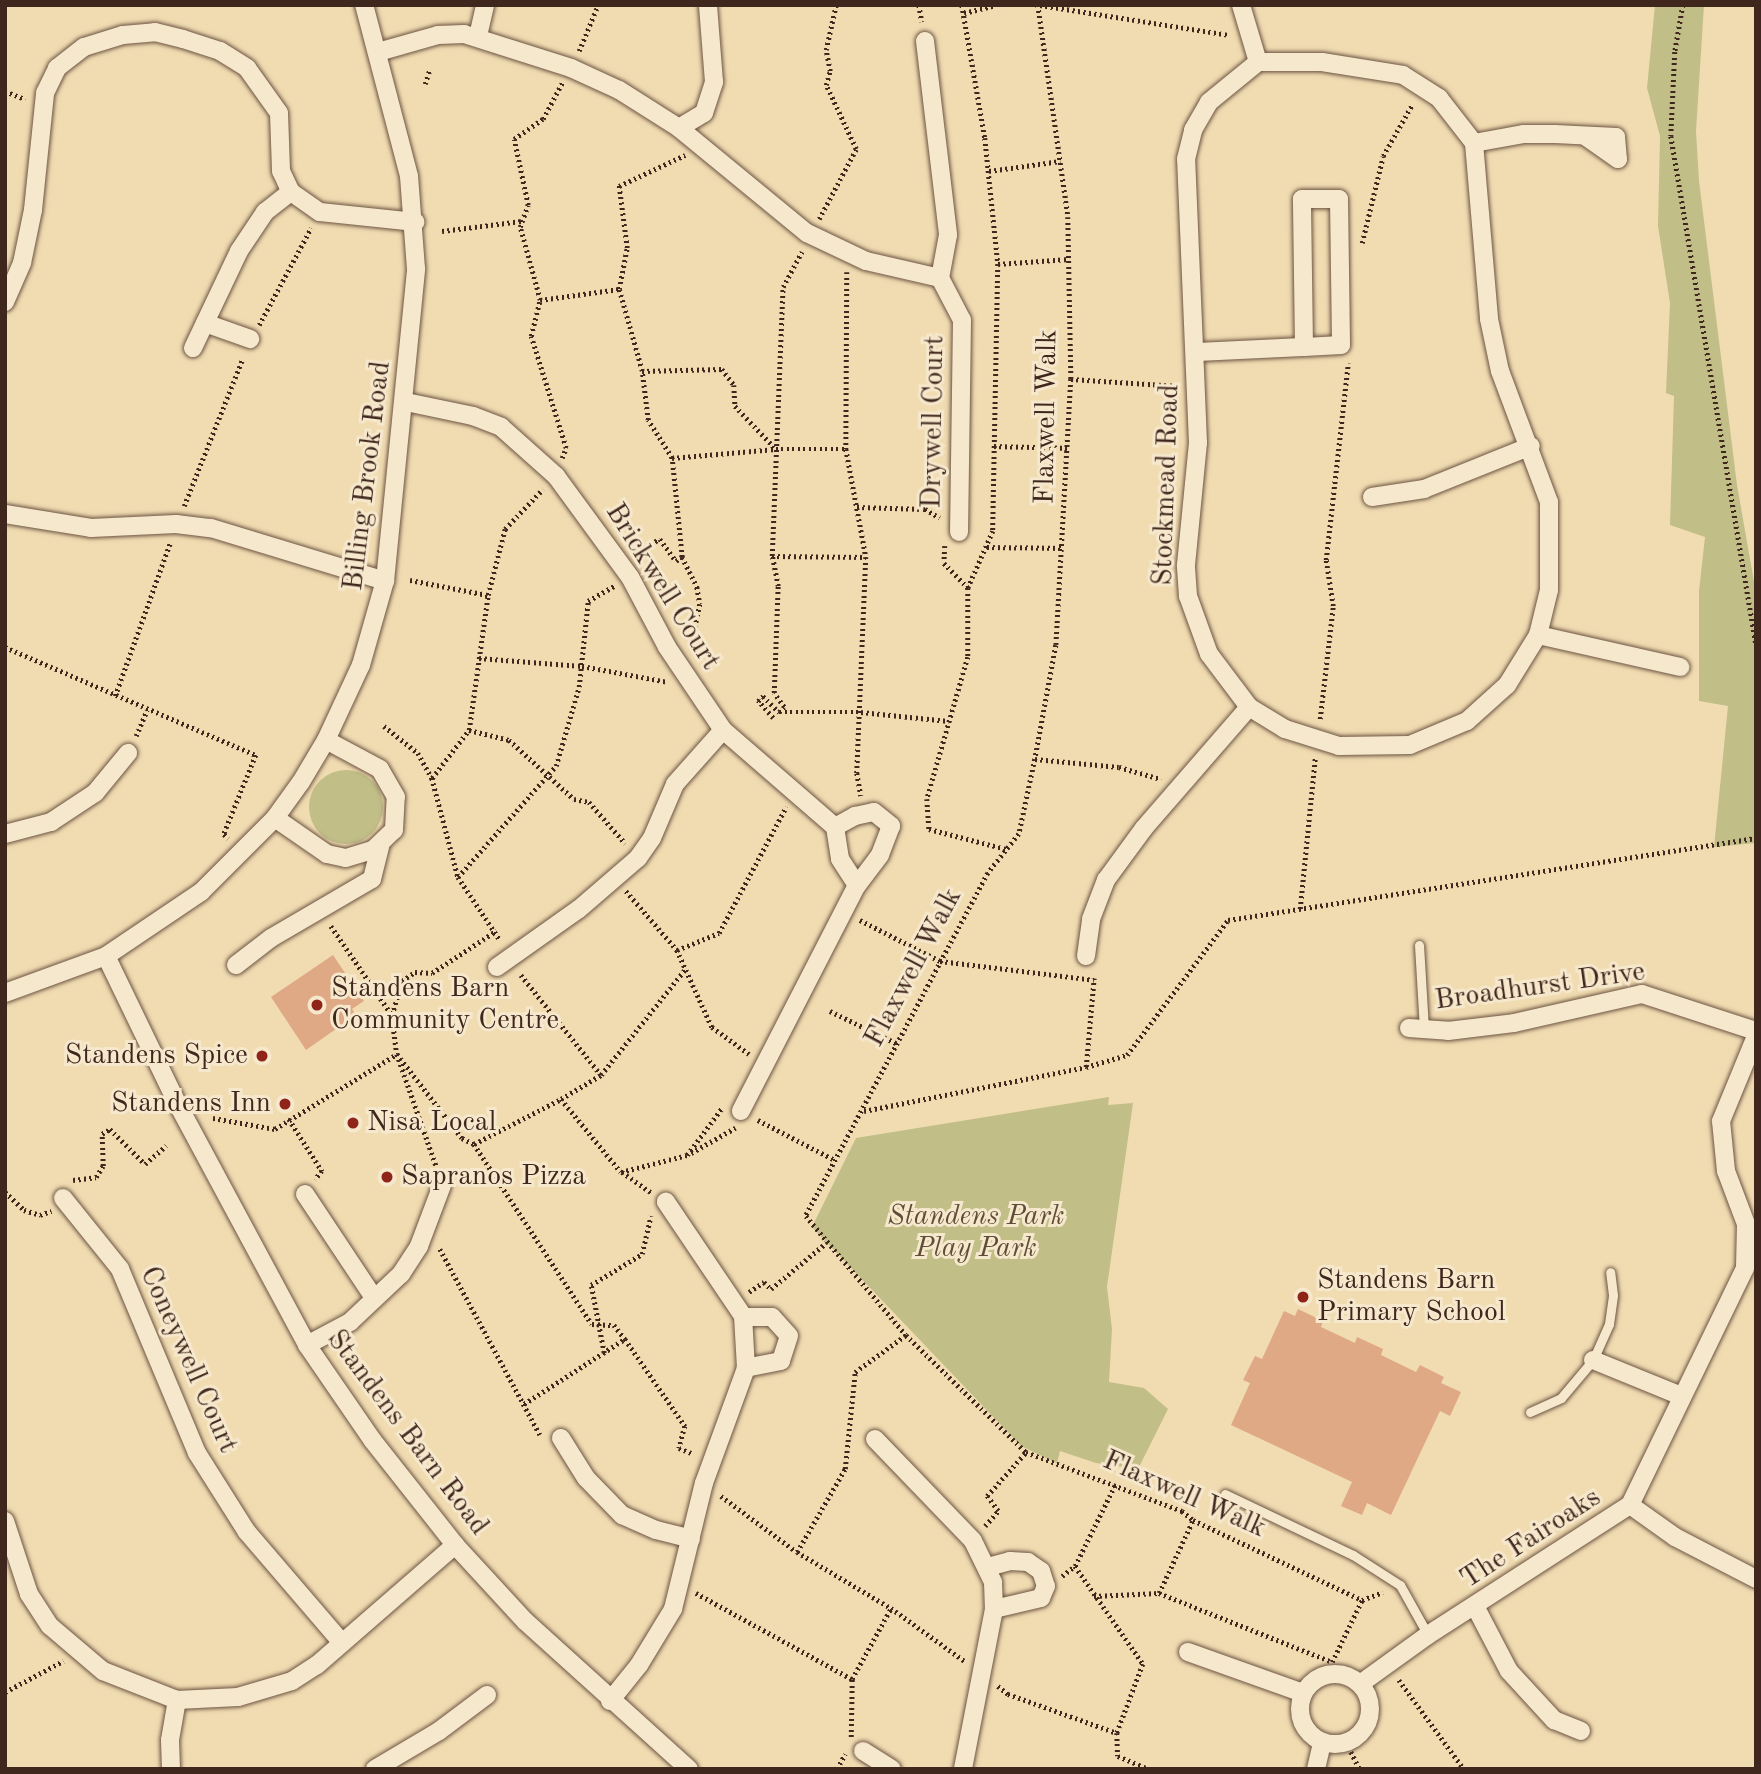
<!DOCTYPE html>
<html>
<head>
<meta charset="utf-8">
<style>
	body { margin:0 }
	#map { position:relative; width:1761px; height:1774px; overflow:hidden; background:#f1dcb2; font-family:"Old Standard TT",serif }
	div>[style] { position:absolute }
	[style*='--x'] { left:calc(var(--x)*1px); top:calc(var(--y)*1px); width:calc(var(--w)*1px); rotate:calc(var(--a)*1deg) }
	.green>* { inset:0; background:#c1be87 }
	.round { border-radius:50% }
	.building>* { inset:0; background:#dea984 }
	.path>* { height:4.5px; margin-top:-2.25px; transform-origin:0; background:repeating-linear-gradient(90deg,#40271d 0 2px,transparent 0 5.5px) }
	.roads { filter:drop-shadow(0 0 2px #6c5442) drop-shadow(0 0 2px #6c5442) }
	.service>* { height:9px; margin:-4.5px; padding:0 4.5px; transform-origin:4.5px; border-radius:4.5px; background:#f6e8cd }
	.minor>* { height:18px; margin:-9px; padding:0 9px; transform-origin:9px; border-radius:9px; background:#f6e8cd }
	.minor>.ring { margin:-9px; padding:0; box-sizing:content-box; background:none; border:18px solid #f6e8cd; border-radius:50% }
	.dots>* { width:19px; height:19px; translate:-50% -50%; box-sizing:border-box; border:4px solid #f6e8cd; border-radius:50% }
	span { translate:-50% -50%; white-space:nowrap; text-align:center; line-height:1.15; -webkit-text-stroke:6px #f6e8cd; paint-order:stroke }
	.street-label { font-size:28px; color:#40271d }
	.poi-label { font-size:28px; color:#40271d }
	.left { translate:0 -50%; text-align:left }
	.right { translate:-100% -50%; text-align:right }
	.park-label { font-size:28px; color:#604d38; font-style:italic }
	.frame { position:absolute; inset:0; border:7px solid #40271d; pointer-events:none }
</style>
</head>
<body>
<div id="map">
	<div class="green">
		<div style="clip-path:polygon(1655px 5px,1704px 5px,1696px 131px,1699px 181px,1737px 485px,1756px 593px,1756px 843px,1714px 847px,1728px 706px,1699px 701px,1699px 591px,1705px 537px,1670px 525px,1674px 396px,1666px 393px,1670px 303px,1658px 226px,1660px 136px,1647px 88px)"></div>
		<div class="round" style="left:309px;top:770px;width:74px;height:74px"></div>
		<div style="clip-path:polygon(1109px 1097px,1108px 1105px,1133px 1103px,1107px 1287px,1112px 1329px,1109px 1382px,1144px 1388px,1168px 1409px,1138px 1469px,1096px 1463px,1060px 1451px,1057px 1463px,1021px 1446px,812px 1227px,856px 1138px)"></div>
	</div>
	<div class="building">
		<div style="clip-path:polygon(333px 955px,364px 1001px,352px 1009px,356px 1015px,306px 1050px,271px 997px)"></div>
		<div style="clip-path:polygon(1298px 1309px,1323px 1321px,1321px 1327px,1355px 1343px,1357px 1337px,1383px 1349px,1381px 1355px,1416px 1372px,1420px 1365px,1444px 1377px,1441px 1383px,1461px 1392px,1450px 1416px,1440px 1411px,1391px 1515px,1367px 1503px,1362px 1515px,1341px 1506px,1352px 1482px,1231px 1425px,1250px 1383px,1243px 1380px,1255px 1356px,1262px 1359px,1284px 1311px,1295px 1316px)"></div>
	</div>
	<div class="path">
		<div style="--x:919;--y:5;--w:17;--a:80"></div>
		<div style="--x:962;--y:5;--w:135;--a:80.2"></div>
		<div style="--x:985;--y:138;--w:127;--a:84.1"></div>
		<div style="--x:998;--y:264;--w:267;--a:91.1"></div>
		<div style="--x:993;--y:531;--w:62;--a:113.7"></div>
		<div style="--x:968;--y:588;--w:69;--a:90"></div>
		<div style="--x:968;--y:657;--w:148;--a:106.1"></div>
		<div style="--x:927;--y:799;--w:30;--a:86"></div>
		<div style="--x:929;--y:829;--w:80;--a:14.6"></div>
		<div style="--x:1038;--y:5;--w:214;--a:81.9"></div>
		<div style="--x:1068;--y:217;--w:162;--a:88.9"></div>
		<div style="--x:1071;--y:379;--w:266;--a:93.2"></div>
		<div style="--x:1056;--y:645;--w:116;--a:100.4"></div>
		<div style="--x:1035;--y:759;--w:77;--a:102"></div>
		<div style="--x:1019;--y:834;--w:50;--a:128.5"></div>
		<div style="--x:988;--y:873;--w:388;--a:118"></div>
		<div style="--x:806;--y:1216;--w:155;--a:50"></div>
		<div style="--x:906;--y:1335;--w:168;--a:44.3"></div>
		<div style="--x:1026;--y:1452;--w:167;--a:20.7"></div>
		<div style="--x:1182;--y:1511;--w:14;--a:39"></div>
		<div style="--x:1193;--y:1520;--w:187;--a:25.3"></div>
		<div style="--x:1362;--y:1600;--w:22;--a:-21"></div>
		<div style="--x:1040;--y:5;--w:191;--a:9"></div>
		<div style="--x:1683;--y:5;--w:48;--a:99.7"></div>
		<div style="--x:1675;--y:52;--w:84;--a:92.7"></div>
		<div style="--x:1671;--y:136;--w:515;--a:80.5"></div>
		<div style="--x:964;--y:13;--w:32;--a:-14"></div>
		<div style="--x:579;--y:51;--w:50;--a:-67.6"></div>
		<div style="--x:425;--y:84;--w:16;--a:-72"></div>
		<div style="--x:5;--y:91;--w:22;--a:22"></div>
		<div style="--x:989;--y:171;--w:72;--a:-8"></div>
		<div style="--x:819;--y:219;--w:79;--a:-62.1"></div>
		<div style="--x:856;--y:149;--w:71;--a:-115.1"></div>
		<div style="--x:826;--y:85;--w:15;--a:-74"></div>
		<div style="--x:830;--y:71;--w:21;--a:-101"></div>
		<div style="--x:826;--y:50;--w:46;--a:-77.5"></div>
		<div style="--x:442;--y:231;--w:80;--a:-7.2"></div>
		<div style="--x:1362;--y:243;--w:89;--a:-76.4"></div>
		<div style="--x:1383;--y:156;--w:59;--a:-60.4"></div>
		<div style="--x:998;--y:264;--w:71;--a:-4"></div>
		<div style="--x:847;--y:272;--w:177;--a:90.3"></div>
		<div style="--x:846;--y:449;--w:110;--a:79.5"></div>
		<div style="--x:866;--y:557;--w:216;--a:92.4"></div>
		<div style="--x:857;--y:773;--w:23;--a:80"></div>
		<div style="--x:540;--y:300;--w:80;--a:-7.9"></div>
		<div style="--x:259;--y:325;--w:110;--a:-61.8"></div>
		<div style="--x:642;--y:371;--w:80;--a:-1.4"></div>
		<div style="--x:722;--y:369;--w:20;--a:53"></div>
		<div style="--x:734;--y:385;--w:21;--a:87"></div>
		<div style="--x:735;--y:406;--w:58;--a:46.4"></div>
		<div style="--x:1071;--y:379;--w:108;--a:3.7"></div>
		<div style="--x:994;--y:446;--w:76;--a:1.5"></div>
		<div style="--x:562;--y:458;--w:11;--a:-68"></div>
		<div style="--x:566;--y:448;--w:117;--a:-107.4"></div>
		<div style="--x:531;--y:336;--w:37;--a:-76"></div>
		<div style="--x:540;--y:300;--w:76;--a:-105.3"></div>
		<div style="--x:520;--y:227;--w:23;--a:-70"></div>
		<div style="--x:528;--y:205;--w:67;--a:-102"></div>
		<div style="--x:514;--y:139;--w:35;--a:-35"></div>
		<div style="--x:543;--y:119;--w:41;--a:-62.2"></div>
		<div style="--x:672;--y:458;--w:104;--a:-4.9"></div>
		<div style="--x:776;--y:449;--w:70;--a:0"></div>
		<div style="--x:184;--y:506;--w:159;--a:-68.3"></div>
		<div style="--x:857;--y:507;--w:68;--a:1.7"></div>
		<div style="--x:925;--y:509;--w:17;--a:31"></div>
		<div style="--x:650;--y:544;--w:11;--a:-27"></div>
		<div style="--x:660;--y:539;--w:27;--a:54"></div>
		<div style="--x:676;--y:561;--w:7;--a:-34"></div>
		<div style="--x:682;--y:557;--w:100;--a:-95.8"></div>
		<div style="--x:672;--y:458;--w:45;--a:-122.3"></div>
		<div style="--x:648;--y:420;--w:49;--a:-97"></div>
		<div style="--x:642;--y:371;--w:85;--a:-105.7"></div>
		<div style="--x:619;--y:289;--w:42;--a:-79"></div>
		<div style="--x:627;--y:248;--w:63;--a:-97.4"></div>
		<div style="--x:619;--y:186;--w:73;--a:-25.2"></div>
		<div style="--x:945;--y:546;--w:17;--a:93"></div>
		<div style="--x:944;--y:563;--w:35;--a:46"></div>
		<div style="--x:987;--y:547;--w:77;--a:0.7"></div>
		<div style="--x:772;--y:556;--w:94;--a:0.6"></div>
		<div style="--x:682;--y:557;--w:34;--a:63"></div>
		<div style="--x:697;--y:587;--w:17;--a:80"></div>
		<div style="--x:700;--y:604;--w:24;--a:102"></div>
		<div style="--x:410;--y:580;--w:79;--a:10.9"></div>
		<div style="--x:5;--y:647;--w:273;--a:23.3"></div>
		<div style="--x:256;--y:755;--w:85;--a:112.1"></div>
		<div style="--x:224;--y:834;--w:6;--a:45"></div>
		<div style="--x:479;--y:658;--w:103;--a:4.4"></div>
		<div style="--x:582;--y:666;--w:87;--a:10.5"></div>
		<div style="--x:115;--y:696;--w:163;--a:-70.2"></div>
		<div style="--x:779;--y:712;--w:7;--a:-45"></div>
		<div style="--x:784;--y:707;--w:17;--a:-126"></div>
		<div style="--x:774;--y:693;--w:107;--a:-87.9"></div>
		<div style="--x:778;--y:586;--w:31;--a:-101"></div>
		<div style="--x:772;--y:556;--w:269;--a:-87.7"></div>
		<div style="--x:783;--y:287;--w:40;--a:-62"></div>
		<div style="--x:773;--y:718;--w:23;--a:-131"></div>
		<div style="--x:758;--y:701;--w:7;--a:-45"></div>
		<div style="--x:763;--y:696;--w:23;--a:45"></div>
		<div style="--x:779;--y:712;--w:82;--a:0"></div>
		<div style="--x:861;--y:712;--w:88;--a:5.8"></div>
		<div style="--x:1320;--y:719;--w:114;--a:-83.4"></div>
		<div style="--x:1333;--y:606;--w:47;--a:-98.7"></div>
		<div style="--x:1326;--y:560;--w:198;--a:-83.6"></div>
		<div style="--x:384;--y:726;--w:43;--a:38.5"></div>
		<div style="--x:418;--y:753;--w:29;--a:61"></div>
		<div style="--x:432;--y:778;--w:102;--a:75.3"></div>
		<div style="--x:458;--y:877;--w:76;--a:56.3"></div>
		<div style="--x:469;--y:730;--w:41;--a:14"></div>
		<div style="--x:509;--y:740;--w:88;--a:42.2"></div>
		<div style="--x:574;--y:799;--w:15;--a:11"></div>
		<div style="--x:589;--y:802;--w:55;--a:48.7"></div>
		<div style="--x:136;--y:736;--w:28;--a:-67"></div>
		<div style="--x:1035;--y:759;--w:84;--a:5.4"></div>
		<div style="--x:1119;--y:767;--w:44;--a:15.9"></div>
		<div style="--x:432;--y:778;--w:61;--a:-52.4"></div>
		<div style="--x:469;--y:730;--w:136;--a:-82"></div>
		<div style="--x:488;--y:595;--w:68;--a:-75.6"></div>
		<div style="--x:505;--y:529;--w:55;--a:-46.5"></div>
		<div style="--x:458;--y:877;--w:148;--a:-48.6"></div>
		<div style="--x:556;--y:766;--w:82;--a:-73.8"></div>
		<div style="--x:579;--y:687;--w:86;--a:-84"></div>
		<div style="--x:588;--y:601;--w:30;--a:-30"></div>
		<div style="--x:626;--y:891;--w:78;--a:49.2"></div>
		<div style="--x:677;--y:950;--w:85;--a:65.6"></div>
		<div style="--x:712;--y:1027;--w:46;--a:36.1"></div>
		<div style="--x:1300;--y:909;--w:151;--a:-84.3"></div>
		<div style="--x:860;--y:920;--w:90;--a:27.1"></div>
		<div style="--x:940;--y:961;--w:155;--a:7"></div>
		<div style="--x:331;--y:926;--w:108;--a:55.6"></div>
		<div style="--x:392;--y:1015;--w:39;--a:83"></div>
		<div style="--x:397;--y:1054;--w:121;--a:70.7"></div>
		<div style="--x:677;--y:950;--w:45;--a:-22"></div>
		<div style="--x:719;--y:933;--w:143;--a:-62"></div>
		<div style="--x:521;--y:975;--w:128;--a:51.3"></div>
		<div style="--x:830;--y:1011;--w:76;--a:25.9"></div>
		<div style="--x:392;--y:1015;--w:35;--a:-74"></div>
		<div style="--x:402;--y:981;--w:16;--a:-35"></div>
		<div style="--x:415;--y:972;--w:17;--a:3"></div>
		<div style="--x:432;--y:973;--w:77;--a:-33.3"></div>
		<div style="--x:1086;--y:1067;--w:89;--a:-84.9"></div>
		<div style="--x:561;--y:1099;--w:47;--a:-31"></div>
		<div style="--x:601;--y:1075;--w:137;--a:-51.5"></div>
		<div style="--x:864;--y:1111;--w:226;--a:-11.2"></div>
		<div style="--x:1086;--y:1067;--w:43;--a:-16.3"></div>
		<div style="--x:1127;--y:1055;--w:169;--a:-53.2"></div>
		<div style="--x:1228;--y:920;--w:534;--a:-8.83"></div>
		<div style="--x:213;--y:1118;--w:63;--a:10.1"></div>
		<div style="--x:275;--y:1129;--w:143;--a:-31.6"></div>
		<div style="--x:397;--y:1054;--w:106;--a:52.3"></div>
		<div style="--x:462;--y:1138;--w:13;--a:27"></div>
		<div style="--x:474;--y:1144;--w:215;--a:56.8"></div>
		<div style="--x:592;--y:1324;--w:22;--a:3"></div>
		<div style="--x:614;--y:1325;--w:18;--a:52"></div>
		<div style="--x:625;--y:1339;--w:106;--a:55.4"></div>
		<div style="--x:685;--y:1426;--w:23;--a:105"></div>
		<div style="--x:679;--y:1448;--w:16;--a:22"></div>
		<div style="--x:289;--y:1119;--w:62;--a:57.6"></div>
		<div style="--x:322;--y:1171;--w:11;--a:128"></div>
		<div style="--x:758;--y:1120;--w:87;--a:27.5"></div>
		<div style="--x:474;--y:1144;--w:98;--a:-27.3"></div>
		<div style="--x:561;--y:1099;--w:94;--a:50.6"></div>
		<div style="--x:621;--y:1172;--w:68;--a:-14.4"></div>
		<div style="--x:687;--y:1155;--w:59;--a:-53.3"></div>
		<div style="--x:691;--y:1153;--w:51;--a:-29.6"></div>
		<div style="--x:622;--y:1172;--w:37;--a:35"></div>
		<div style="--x:73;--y:1180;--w:23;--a:-7"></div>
		<div style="--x:96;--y:1177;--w:13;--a:-58"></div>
		<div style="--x:103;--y:1166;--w:32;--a:-92"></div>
		<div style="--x:102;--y:1134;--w:9;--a:-32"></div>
		<div style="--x:110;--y:1129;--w:49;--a:45"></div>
		<div style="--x:145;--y:1164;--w:28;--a:-41"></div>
		<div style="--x:5;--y:1192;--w:26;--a:43"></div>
		<div style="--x:24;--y:1210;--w:17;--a:17"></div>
		<div style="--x:40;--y:1215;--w:12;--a:-20"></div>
		<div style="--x:440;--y:1249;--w:211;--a:61.7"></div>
		<div style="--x:749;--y:1292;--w:18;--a:-34"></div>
		<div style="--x:764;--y:1282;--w:10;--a:45"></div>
		<div style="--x:771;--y:1289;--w:72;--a:-39.9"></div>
		<div style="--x:604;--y:1353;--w:69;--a:-100.8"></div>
		<div style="--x:591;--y:1285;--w:60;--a:-31.3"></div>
		<div style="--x:642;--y:1254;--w:39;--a:-77"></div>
		<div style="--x:524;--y:1404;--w:120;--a:-32.8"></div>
		<div style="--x:721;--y:1496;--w:94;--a:36.4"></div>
		<div style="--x:797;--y:1552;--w:109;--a:30.8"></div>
		<div style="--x:891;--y:1608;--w:92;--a:35.8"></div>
		<div style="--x:985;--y:1526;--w:20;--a:-49"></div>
		<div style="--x:998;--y:1511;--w:19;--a:-126"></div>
		<div style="--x:987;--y:1496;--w:59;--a:-48.4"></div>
		<div style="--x:797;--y:1552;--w:96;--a:-60"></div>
		<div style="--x:845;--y:1469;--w:98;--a:-84.1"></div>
		<div style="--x:855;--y:1372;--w:63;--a:-36"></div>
		<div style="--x:1075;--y:1566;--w:119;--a:55.2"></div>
		<div style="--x:1143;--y:1664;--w:74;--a:110.6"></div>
		<div style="--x:1117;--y:1733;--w:23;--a:88"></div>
		<div style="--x:1118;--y:1756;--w:34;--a:23"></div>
		<div style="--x:1062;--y:1576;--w:16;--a:-38"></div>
		<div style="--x:1075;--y:1566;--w:90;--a:-63.7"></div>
		<div style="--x:696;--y:1593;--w:178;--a:28.9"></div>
		<div style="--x:1159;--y:1593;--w:186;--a:21.7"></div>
		<div style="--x:1332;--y:1662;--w:69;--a:-64.2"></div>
		<div style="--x:1094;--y:1596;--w:65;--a:-2.6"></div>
		<div style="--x:1159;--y:1593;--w:81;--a:-65"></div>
		<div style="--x:1399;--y:1680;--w:110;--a:53.9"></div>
		<div style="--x:998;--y:1686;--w:13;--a:39"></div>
		<div style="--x:1008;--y:1694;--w:116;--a:19.7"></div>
		<div style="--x:5;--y:1692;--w:66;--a:-28.1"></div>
		<div style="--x:851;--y:1737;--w:58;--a:-89"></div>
		<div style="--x:852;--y:1679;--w:81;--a:-61.2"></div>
		<div style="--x:1346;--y:1742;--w:30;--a:63"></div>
		<div style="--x:837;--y:1769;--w:17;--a:-62"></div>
	</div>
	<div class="roads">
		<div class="service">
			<div style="--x:1419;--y:945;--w:84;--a:86.6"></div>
			<div style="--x:1530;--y:1412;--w:34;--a:-24"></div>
			<div style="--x:1561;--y:1398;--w:50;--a:-49.9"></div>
			<div style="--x:1593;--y:1360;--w:39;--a:-66"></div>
			<div style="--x:1609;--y:1324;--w:29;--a:-82"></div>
			<div style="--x:1613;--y:1295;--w:23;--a:-97"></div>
			<div style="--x:1225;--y:1494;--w:142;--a:25.5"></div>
			<div style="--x:1353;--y:1555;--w:56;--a:32.6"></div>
			<div style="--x:1400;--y:1585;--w:57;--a:60.8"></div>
		</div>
		<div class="minor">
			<div style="--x:1241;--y:5;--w:59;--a:73.4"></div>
			<div style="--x:1258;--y:62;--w:64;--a:0"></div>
			<div style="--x:1322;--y:62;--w:82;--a:9.1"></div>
			<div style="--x:1403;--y:75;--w:43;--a:32.6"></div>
			<div style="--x:1439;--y:98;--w:57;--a:52.1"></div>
			<div style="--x:1474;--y:143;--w:177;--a:85.1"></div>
			<div style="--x:1489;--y:319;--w:53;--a:78.1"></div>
			<div style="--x:1500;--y:371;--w:140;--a:69.5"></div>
			<div style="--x:1549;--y:502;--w:88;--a:90"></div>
			<div style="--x:1549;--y:590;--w:46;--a:103.7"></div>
			<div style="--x:1538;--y:635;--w:59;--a:121.8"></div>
			<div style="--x:1507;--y:685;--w:54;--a:138"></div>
			<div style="--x:1467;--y:721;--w:62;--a:157.2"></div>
			<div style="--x:1410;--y:745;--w:71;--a:179.2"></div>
			<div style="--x:1339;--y:746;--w:57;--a:-162.5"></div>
			<div style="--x:1285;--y:729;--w:42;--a:-148.6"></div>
			<div style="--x:1249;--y:707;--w:66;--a:-127"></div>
			<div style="--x:1209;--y:654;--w:62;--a:-109.9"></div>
			<div style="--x:1188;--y:596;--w:31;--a:-94"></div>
			<div style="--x:1186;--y:565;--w:123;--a:-84.4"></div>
			<div style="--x:1198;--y:443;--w:284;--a:-92.4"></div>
			<div style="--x:1186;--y:159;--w:30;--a:-76"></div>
			<div style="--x:1193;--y:130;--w:32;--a:-60"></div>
			<div style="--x:1209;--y:102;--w:63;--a:-39.2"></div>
			<div style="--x:478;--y:36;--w:32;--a:-77"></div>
			<div style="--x:925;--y:41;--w:195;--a:83.2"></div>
			<div style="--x:948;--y:235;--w:44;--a:100.5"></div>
			<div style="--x:378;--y:52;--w:62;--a:-15.8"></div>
			<div style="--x:438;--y:35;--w:26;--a:-2"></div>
			<div style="--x:464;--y:34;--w:112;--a:17.6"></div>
			<div style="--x:571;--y:68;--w:53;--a:24.6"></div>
			<div style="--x:619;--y:90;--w:71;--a:32.3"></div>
			<div style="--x:679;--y:128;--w:166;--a:39.4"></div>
			<div style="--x:807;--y:233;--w:65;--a:25.4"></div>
			<div style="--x:866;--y:261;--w:76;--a:12.9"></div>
			<div style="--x:940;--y:278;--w:47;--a:62.4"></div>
			<div style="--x:962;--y:320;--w:212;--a:90.8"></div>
			<div style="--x:679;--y:128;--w:29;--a:-31"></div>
			<div style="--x:704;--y:113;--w:33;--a:-72"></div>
			<div style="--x:714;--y:82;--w:77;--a:-94.5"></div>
			<div style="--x:1474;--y:143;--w:51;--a:-10.2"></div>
			<div style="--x:1524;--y:134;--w:31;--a:0"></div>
			<div style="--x:1555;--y:134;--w:61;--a:2.8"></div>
			<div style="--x:1616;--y:137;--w:22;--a:85"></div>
			<div style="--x:1618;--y:159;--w:40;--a:-145.1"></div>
			<div style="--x:5;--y:302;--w:43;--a:-66.4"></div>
			<div style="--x:22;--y:263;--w:54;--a:-78.3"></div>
			<div style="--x:33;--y:210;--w:118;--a:-84.1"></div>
			<div style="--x:45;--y:93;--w:28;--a:-64"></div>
			<div style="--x:57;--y:68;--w:34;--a:-38"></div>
			<div style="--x:84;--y:47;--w:41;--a:-17.1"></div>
			<div style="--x:123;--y:35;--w:32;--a:-5"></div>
			<div style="--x:155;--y:32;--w:29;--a:14"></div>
			<div style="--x:183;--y:39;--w:39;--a:18"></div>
			<div style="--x:220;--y:51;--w:32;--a:32"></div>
			<div style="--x:247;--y:68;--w:55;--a:54.6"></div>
			<div style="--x:279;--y:113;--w:58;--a:88"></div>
			<div style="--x:281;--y:171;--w:23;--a:65"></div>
			<div style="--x:291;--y:192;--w:35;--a:35"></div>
			<div style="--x:320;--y:212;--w:96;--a:6"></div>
			<div style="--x:205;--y:323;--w:48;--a:19.6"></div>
			<div style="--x:193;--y:348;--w:107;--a:-64.6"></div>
			<div style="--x:239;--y:251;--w:47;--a:-56.3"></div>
			<div style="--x:265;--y:212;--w:33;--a:-38"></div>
			<div style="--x:1196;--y:352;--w:108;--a:-2.7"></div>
			<div style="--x:1304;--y:347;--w:148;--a:-90.8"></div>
			<div style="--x:1302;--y:199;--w:37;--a:0"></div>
			<div style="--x:1339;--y:199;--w:146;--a:89.2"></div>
			<div style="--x:1341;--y:345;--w:37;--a:177"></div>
			<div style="--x:406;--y:402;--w:68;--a:11.8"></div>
			<div style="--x:473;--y:416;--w:30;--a:21"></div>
			<div style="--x:501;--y:427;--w:74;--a:41.7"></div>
			<div style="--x:556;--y:476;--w:125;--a:53.8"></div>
			<div style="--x:630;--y:577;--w:79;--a:62.1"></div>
			<div style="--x:667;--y:647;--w:100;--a:56"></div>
			<div style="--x:723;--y:730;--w:148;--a:40.9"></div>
			<div style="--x:835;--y:827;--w:32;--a:81"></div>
			<div style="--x:840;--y:859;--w:31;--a:57"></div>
			<div style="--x:857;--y:885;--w:254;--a:117.2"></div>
			<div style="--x:1372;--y:497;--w:53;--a:-8.7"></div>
			<div style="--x:1424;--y:489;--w:115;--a:-21.9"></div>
			<div style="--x:5;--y:514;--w:87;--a:9.2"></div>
			<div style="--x:91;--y:528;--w:85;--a:-2.7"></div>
			<div style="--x:176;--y:524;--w:35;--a:7"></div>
			<div style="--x:211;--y:528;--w:182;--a:16.9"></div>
			<div style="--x:1538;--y:635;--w:146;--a:12.7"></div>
			<div style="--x:275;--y:818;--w:63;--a:34.7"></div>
			<div style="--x:327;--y:854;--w:19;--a:12"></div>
			<div style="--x:346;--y:858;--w:28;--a:-17"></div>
			<div style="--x:373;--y:850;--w:29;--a:-44"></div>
			<div style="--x:394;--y:830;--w:33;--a:-87"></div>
			<div style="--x:396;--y:797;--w:32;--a:-120"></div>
			<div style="--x:380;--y:769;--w:61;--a:-151.8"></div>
			<div style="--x:835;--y:827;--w:23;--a:-29"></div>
			<div style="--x:855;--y:816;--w:19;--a:-12"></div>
			<div style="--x:874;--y:812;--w:22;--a:39"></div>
			<div style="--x:891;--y:826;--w:31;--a:111"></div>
			<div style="--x:880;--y:855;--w:38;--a:127"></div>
			<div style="--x:5;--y:834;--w:48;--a:-14.6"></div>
			<div style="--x:51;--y:822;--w:53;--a:-33.4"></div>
			<div style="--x:95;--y:793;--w:52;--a:-50.5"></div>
			<div style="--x:106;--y:956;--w:165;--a:64.2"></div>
			<div style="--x:178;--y:1105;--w:272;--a:61.7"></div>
			<div style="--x:307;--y:1345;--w:116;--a:55.5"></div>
			<div style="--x:373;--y:1441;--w:132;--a:51.7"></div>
			<div style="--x:455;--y:1545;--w:103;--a:47.4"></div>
			<div style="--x:525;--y:1621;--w:221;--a:42.1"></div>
			<div style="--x:1086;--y:956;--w:37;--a:-82"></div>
			<div style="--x:1091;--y:919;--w:42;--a:-69"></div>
			<div style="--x:1106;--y:880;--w:64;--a:-53.8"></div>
			<div style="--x:1144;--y:828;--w:160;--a:-49"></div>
			<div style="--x:236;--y:965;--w:44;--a:-37.6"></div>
			<div style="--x:271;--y:938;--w:117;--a:-30.3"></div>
			<div style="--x:372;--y:879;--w:34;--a:-76"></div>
			<div style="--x:497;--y:967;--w:100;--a:-35.3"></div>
			<div style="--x:579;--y:909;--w:78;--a:-40.8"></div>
			<div style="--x:638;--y:858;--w:24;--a:-55"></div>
			<div style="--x:652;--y:838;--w:59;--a:-66.9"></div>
			<div style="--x:675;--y:784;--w:72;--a:-48.4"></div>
			<div style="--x:5;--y:993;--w:108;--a:-20.1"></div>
			<div style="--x:106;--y:956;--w:115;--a:-34"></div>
			<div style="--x:201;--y:892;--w:105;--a:-45"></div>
			<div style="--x:275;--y:818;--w:44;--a:-54.2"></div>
			<div style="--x:301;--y:782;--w:49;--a:-59.2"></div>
			<div style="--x:326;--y:740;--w:83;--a:-65"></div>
			<div style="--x:361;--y:665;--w:87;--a:-74.1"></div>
			<div style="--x:385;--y:581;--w:314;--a:-84.3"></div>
			<div style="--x:416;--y:269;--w:93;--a:-94.3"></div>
			<div style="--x:409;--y:176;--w:177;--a:-104.7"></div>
			<div style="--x:1409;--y:1028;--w:39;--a:4"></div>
			<div style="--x:1448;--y:1031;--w:66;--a:-6.9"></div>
			<div style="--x:1514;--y:1023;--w:131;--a:-12.8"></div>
			<div style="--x:1642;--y:994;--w:120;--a:18"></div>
			<div style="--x:305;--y:1194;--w:125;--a:56.4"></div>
			<div style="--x:63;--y:1198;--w:91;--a:51.2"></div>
			<div style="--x:120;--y:1269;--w:199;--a:67.3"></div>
			<div style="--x:197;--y:1453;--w:93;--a:57.7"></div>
			<div style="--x:247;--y:1532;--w:146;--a:49.4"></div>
			<div style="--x:743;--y:1317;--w:29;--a:0"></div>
			<div style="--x:772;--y:1317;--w:25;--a:48"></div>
			<div style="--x:789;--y:1336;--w:26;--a:108"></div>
			<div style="--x:781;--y:1361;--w:36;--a:169"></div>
			<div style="--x:307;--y:1345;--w:49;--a:-28.1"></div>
			<div style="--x:350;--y:1322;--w:70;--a:-43.3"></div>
			<div style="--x:401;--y:1274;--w:33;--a:-57"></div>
			<div style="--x:419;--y:1246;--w:65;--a:-69.3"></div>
			<div style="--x:1593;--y:1360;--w:95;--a:22.2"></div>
			<div style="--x:561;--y:1438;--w:47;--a:58"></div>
			<div style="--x:586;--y:1478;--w:52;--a:45.8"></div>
			<div style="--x:622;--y:1515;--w:37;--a:24"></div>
			<div style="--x:656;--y:1530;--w:36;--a:14"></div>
			<div style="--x:875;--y:1439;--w:141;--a:46.1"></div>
			<div style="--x:973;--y:1541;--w:46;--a:64"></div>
			<div style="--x:993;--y:1582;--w:27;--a:88"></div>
			<div style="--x:994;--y:1609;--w:163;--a:101"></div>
			<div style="--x:1630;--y:1505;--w:55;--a:35.4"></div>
			<div style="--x:1675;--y:1537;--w:91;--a:27.4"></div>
			<div style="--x:5;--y:1521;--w:77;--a:71.8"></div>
			<div style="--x:29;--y:1594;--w:38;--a:57"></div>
			<div style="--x:50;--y:1626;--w:70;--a:40.3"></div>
			<div style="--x:103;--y:1671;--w:79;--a:21.4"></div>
			<div style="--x:177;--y:1700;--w:61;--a:-2.8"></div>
			<div style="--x:238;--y:1697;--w:56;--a:-16.5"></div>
			<div style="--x:292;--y:1681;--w:30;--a:-33"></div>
			<div style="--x:317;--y:1665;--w:183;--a:-41"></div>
			<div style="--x:988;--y:1567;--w:23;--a:-15"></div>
			<div style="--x:1010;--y:1561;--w:18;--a:3"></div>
			<div style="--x:1028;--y:1562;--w:16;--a:35"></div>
			<div style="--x:1041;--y:1571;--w:16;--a:72"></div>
			<div style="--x:1046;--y:1586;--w:13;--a:113"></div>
			<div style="--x:1041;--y:1598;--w:48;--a:166.8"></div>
			<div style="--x:1476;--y:1608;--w:71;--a:62.4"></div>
			<div style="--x:1509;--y:1671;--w:67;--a:47.4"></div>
			<div style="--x:1554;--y:1720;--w:29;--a:22"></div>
			<div style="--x:1188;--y:1652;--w:122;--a:19.6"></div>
			<div class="ring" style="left:1300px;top:1674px;width:52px;height:52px"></div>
			<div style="--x:1360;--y:1684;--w:84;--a:-35.8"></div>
			<div style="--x:1428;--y:1635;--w:240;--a:-32.8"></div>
			<div style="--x:1630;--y:1505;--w:263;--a:-64.1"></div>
			<div style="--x:1745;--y:1268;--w:44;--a:-88.7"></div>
			<div style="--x:1746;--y:1224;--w:57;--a:-110.7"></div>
			<div style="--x:1726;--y:1171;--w:50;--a:-95.7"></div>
			<div style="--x:1721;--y:1121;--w:92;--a:-67.6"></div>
			<div style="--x:610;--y:1701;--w:46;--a:-51.1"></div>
			<div style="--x:639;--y:1665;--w:66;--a:-58.7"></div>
			<div style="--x:673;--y:1609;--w:130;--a:-76.2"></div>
			<div style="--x:704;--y:1483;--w:122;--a:-69.9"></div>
			<div style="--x:746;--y:1368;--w:52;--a:-93.3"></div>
			<div style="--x:743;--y:1316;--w:138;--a:-124"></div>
			<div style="--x:863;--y:1751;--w:34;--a:32"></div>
			<div style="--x:171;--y:1769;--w:29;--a:-92"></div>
			<div style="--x:170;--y:1740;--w:41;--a:-80.1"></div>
			<div style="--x:375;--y:1769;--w:74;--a:-30.7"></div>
			<div style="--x:439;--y:1731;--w:60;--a:-36.9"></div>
			<div style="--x:1316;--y:1769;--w:28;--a:-77"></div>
		</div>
	</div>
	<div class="dots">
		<div style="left:317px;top:1005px;background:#8f2418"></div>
		<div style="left:262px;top:1056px;background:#8f2418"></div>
		<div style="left:285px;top:1104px;background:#8f2418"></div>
		<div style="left:353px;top:1123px;background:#8f2418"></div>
		<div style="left:387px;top:1177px;background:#8f2418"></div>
		<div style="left:1303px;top:1297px;background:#8f2418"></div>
	</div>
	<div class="street-label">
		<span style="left:1047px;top:417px;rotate:-89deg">Flaxwell Walk</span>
		<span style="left:934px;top:422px;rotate:-89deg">Drywell Court</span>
		<span style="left:368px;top:476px;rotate:-83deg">Billing Brook Road</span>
		<span style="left:1167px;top:485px;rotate:-88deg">Stockmead Road</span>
		<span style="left:662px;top:587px;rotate:58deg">Brickwell Court</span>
		<span style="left:914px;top:968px;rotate:-62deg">Flaxwell Walk</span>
		<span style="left:1540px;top:987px;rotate:-8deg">Broadhurst Drive</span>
		<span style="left:188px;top:1360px;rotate:66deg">Coneywell Court</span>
		<span style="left:407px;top:1433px;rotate:53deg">Standens Barn Road</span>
		<span style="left:1184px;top:1495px;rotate:24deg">Flaxwell Walk</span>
		<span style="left:1531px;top:1539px;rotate:-33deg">The Fairoaks</span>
	</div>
	<div class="poi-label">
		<span class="left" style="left:331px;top:1005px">Standens Barn<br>Community Centre</span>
		<span class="right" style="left:248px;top:1056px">Standens Spice</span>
		<span class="right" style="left:271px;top:1104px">Standens Inn</span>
		<span class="left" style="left:367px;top:1123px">Nisa Local</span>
		<span class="left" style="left:401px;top:1177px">Sapranos Pizza</span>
		<span class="left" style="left:1317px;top:1297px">Standens Barn<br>Primary School</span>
	</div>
	<div class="park-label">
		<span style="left:976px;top:1233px">Standens Park<br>Play Park</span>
	</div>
	<div class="frame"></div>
</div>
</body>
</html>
